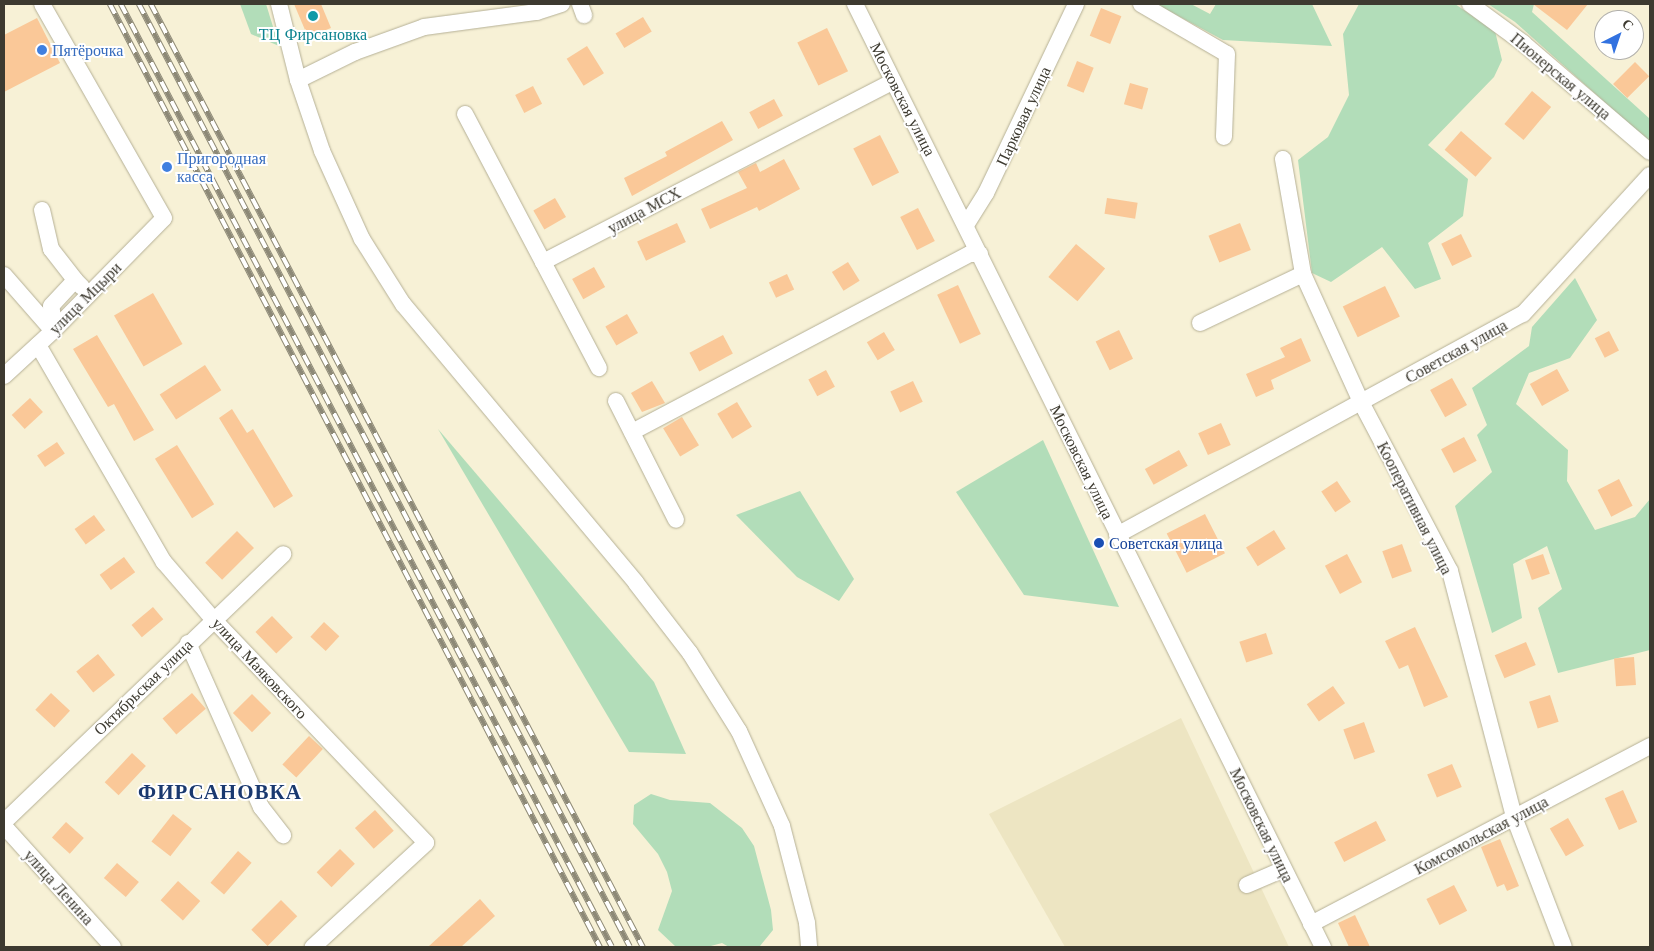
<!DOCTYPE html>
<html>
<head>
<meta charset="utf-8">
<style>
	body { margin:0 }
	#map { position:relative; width:1654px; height:951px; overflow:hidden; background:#f7f1d6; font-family:"Libre Baskerville",serif }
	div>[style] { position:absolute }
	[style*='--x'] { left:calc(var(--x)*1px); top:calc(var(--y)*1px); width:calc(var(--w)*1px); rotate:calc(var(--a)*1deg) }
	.built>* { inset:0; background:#ede5c2 }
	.green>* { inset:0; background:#b2ddb9 }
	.building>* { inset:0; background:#fac898; transform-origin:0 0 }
	.roads { filter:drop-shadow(0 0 1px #b5b096) drop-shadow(0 0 1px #b5b096) }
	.minor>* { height:16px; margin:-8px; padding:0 8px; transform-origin:8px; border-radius:8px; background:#fff }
	.rail>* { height:5.5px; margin-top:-2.75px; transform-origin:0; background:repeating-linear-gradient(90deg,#fff 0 11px,#8d8977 0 22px); box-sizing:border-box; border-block:1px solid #8d8977 }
	.dots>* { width:14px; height:14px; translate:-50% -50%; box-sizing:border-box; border:2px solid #fff; border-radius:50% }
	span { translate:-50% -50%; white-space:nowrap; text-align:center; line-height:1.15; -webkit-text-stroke:4px #fff; paint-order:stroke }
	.culture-label { font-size:16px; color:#0d838f }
	.shop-label { font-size:16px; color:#366cbe }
	.left { translate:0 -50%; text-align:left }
	.street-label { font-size:16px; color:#3d3a30 }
	.transit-label { font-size:16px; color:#164399 }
	.district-label { font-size:21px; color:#1a396f; font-weight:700; letter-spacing:1px }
	.frame { position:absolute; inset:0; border:5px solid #3d3a30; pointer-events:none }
	.north { position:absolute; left:1594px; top:10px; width:50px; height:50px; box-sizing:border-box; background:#fff; border:1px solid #b1b0ac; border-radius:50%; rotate:41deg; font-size:14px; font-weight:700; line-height:20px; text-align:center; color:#3d3a30 }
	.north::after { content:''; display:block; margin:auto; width:18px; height:22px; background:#3272e0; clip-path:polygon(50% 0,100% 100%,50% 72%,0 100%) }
</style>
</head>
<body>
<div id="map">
	<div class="built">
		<div style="clip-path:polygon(1181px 718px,1289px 947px,1065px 947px,989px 814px)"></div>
	</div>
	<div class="green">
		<div style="clip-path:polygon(240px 4px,266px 4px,279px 46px,251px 34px)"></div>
		<div style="clip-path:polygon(1156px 4px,1191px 4px,1210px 14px,1216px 4px,1312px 4px,1332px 46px,1223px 40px)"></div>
		<div style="clip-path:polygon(1359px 4px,1455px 4px,1495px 31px,1502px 60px,1494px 77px,1428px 145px,1468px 179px,1463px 216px,1428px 243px,1441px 279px,1415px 289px,1382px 247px,1331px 282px,1312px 273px,1298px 160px,1328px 137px,1349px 95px,1343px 34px)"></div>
		<div style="clip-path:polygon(1488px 4px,1534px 4px,1532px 12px,1650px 119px,1650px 143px,1515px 22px)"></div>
		<div style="clip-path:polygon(1575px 278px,1597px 320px,1570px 358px,1529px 373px,1516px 404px,1568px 450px,1567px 481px,1595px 530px,1635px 517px,1650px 499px,1650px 650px,1558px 673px,1538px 608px,1562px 589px,1547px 546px,1513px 564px,1522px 618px,1492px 633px,1455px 506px,1492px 472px,1477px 435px,1487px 425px,1472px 388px,1529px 346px,1532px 327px)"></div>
		<div style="clip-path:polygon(438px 429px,654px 682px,686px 754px,629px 752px)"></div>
		<div style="clip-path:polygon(1043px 440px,1119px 607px,1024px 595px,956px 492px)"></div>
		<div style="clip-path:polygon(800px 491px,854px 579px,839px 601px,797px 577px,736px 515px)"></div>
		<div style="clip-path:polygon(651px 794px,670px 800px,710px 803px,742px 828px,754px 846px,771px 910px,773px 930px,760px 946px,729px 947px,722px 943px,707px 947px,676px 947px,658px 930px,672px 891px,667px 872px,658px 854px,633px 824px,634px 805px)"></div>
	</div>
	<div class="building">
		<div style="clip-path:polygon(294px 4px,321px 4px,331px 28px,308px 37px)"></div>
		<div style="clip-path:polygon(1533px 4px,1588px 4px,1567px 30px)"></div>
		<div style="left:1101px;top:8px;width:22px;height:30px;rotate:22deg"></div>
		<div style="left:643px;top:17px;width:17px;height:32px;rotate:59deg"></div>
		<div style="clip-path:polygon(37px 18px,60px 63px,4px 92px,4px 35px)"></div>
		<div style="left:827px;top:28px;width:48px;height:33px;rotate:64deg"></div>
		<div style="left:587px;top:46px;width:32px;height:24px;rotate:58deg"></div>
		<div style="left:1077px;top:61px;width:18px;height:27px;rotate:22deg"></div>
		<div style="left:1635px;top:62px;width:20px;height:31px;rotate:45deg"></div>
		<div style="left:1130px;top:83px;width:19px;height:22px;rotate:16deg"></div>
		<div style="left:533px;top:86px;width:20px;height:20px;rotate:63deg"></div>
		<div style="left:1532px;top:91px;width:25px;height:43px;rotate:40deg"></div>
		<div style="left:774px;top:99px;width:19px;height:28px;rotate:62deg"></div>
		<div style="clip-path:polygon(722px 121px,733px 140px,632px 196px,624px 178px,667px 156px,665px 152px)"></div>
		<div style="left:1461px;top:131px;width:41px;height:25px;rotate:41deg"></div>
		<div style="left:880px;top:135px;width:42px;height:30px;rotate:63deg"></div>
		<div style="clip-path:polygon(784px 159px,800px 189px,759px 211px,757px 207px,710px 229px,701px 209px,747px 188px,738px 172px,756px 163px,760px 172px)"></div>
		<div style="left:555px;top:198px;width:22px;height:25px;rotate:60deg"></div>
		<div style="left:1107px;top:198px;width:31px;height:16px;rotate:9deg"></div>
		<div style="left:918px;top:208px;width:37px;height:20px;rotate:63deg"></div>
		<div style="left:677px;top:223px;width:21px;height:44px;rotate:65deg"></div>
		<div style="left:1240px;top:223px;width:29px;height:34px;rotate:68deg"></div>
		<div style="left:1461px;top:234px;width:25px;height:22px;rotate:64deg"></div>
		<div style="left:1076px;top:244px;width:38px;height:43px;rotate:40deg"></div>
		<div style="left:848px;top:262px;width:22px;height:19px;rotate:58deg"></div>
		<div style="left:594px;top:267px;width:23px;height:25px;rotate:61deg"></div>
		<div style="left:787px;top:274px;width:17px;height:20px;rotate:65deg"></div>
		<div style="left:958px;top:285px;width:54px;height:23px;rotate:65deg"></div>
		<div style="left:1385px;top:286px;width:34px;height:47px;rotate:64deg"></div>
		<div style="left:153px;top:293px;width:59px;height:45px;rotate:60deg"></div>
		<div style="left:627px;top:314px;width:22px;height:25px;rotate:60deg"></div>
		<div style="left:1119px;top:330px;width:32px;height:26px;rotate:64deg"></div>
		<div style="left:1609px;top:331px;width:22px;height:16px;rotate:63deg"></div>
		<div style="left:884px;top:332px;width:21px;height:20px;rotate:59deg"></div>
		<div style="clip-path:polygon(97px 335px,154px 430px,134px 441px,114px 404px,108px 407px,73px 349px)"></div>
		<div style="left:723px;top:335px;width:21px;height:38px;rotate:62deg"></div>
		<div style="clip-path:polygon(1301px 338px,1311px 361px,1271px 380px,1274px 389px,1256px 397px,1246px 374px,1285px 357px,1280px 348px)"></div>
		<div style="left:205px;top:365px;width:30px;height:54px;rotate:57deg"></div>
		<div style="left:1557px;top:369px;width:25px;height:31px;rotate:61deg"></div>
		<div style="left:826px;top:370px;width:19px;height:20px;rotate:62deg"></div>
		<div style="left:1452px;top:378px;width:31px;height:25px;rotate:61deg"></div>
		<div style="clip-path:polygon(652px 381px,665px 403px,642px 412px,631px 393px)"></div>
		<div style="left:913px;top:381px;width:23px;height:25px;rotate:65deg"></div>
		<div style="left:30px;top:398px;width:19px;height:25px;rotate:47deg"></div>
		<div style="left:737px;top:402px;width:29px;height:23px;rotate:59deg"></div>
		<div style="clip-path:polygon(232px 409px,247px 433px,253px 429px,293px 496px,274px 508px,219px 418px)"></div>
		<div style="left:682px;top:417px;width:33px;height:22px;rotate:59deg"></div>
		<div style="left:1221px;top:423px;width:24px;height:25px;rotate:66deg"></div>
		<div style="left:1464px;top:437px;width:27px;height:26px;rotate:62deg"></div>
		<div style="left:57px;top:442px;width:14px;height:24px;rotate:56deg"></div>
		<div style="left:177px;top:445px;width:70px;height:26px;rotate:58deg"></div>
		<div style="left:1179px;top:450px;width:18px;height:39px;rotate:61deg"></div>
		<div style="left:1619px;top:479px;width:30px;height:24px;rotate:63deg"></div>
		<div style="left:1337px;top:481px;width:25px;height:19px;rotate:56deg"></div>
		<div style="left:1205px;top:514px;width:44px;height:43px;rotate:63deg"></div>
		<div style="left:94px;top:515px;width:19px;height:24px;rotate:54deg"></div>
		<div style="left:1274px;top:530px;width:22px;height:33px;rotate:58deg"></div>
		<div style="left:237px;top:531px;width:24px;height:45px;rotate:45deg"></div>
		<div style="left:1402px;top:544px;width:29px;height:21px;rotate:70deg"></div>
		<div style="left:1347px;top:554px;width:32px;height:25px;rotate:62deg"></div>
		<div style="left:1543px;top:554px;width:21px;height:19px;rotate:71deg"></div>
		<div style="left:124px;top:557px;width:19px;height:30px;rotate:54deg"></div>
		<div style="left:153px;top:607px;width:16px;height:28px;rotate:50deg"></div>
		<div style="left:272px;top:616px;width:30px;height:23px;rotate:46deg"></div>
		<div style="left:324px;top:622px;width:21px;height:20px;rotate:43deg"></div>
		<div style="clip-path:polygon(1415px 627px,1448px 697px,1424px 707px,1408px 665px,1399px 669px,1385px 641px)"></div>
		<div style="left:1266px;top:633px;width:22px;height:28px;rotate:72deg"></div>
		<div style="left:1526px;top:642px;width:25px;height:34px;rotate:67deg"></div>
		<div style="left:98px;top:654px;width:27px;height:28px;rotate:51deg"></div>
		<div style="left:1634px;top:657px;width:28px;height:20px;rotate:86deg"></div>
		<div style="left:1333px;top:686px;width:21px;height:32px;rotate:55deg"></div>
		<div style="left:51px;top:693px;width:26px;height:23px;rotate:43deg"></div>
		<div style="left:192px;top:693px;width:21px;height:39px;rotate:49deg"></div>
		<div style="left:252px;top:694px;width:27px;height:27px;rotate:45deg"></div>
		<div style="left:1550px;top:695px;width:28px;height:22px;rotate:72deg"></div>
		<div style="left:1364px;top:722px;width:32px;height:22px;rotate:70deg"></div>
		<div style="left:309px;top:736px;width:19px;height:39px;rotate:43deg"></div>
		<div style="left:132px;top:753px;width:19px;height:40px;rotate:43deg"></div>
		<div style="left:1452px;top:764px;width:25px;height:27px;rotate:67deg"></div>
		<div style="left:1623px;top:790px;width:35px;height:20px;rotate:66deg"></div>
		<div style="left:375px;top:810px;width:28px;height:27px;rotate:48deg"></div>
		<div style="left:173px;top:814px;width:24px;height:35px;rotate:38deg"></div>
		<div style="left:1568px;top:818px;width:32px;height:21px;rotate:60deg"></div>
		<div style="left:1376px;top:821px;width:22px;height:47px;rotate:63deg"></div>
		<div style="left:66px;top:822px;width:24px;height:21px;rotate:42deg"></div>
		<div style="clip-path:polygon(1500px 839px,1519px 886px,1507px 891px,1504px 884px,1497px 887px,1481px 847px)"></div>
		<div style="left:340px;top:849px;width:21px;height:33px;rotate:45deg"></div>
		<div style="left:238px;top:851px;width:18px;height:42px;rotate:41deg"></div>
		<div style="left:117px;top:863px;width:29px;height:20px;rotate:41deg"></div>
		<div style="left:178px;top:881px;width:30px;height:26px;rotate:42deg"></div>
		<div style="left:1454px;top:885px;width:29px;height:31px;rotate:63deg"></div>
		<div style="clip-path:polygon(480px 899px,495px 916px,461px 947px,428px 947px)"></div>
		<div style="left:281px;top:900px;width:23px;height:42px;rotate:45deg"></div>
		<div style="clip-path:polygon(1355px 915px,1370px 947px,1349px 947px,1338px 923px)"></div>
	</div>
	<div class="roads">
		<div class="minor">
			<div style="--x:279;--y:4;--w:78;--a:76"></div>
			<div style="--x:298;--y:80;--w:75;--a:71.3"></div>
			<div style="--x:322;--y:151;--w:97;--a:65.6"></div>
			<div style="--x:362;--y:239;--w:77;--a:57.8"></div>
			<div style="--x:403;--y:304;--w:363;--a:50.1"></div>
			<div style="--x:636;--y:583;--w:88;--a:52.4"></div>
			<div style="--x:690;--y:653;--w:92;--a:57.9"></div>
			<div style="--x:739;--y:731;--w:104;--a:65.6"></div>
			<div style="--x:782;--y:826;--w:100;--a:75.5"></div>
			<div style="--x:807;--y:923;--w:24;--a:85"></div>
			<div style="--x:580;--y:4;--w:12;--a:70"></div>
			<div style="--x:855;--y:4;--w:1053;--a:63.61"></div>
			<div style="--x:1141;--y:4;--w:99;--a:30.2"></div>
			<div style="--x:1227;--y:54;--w:83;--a:92.1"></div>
			<div style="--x:1470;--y:4;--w:66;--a:36.3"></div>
			<div style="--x:1523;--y:43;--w:167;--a:40.6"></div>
			<div style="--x:298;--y:80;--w:64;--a:-26.2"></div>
			<div style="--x:355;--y:52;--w:73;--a:-19.9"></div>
			<div style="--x:424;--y:27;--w:114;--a:-7.6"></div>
			<div style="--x:537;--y:12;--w:26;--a:-18"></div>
			<div style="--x:465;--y:114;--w:167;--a:62.2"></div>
			<div style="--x:543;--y:262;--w:394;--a:-27.3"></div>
			<div style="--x:1283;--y:159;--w:117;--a:80.1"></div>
			<div style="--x:1303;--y:274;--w:143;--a:65.6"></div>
			<div style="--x:1362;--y:404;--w:189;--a:62.2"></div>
			<div style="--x:1450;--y:571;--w:254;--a:75.4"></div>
			<div style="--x:1514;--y:817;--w:139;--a:69"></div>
			<div style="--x:42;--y:210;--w:40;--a:77"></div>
			<div style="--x:51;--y:249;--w:39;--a:52"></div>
			<div style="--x:966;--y:225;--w:38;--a:-58"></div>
			<div style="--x:986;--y:193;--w:209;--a:-64.5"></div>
			<div style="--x:543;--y:262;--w:120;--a:62.2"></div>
			<div style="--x:4;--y:275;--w:74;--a:48.8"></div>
			<div style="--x:1200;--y:323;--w:114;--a:-25.4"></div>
			<div style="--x:55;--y:328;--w:22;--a:-100"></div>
			<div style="--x:51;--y:306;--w:35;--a:-47"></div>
			<div style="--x:75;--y:280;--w:10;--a:45"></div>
			<div style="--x:38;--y:345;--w:251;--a:59.9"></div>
			<div style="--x:164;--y:562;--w:75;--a:49.3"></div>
			<div style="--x:213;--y:619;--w:309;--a:46.4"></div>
			<div style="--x:426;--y:843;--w:154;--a:137.4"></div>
			<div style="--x:4;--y:376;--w:67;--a:-42.6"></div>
			<div style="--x:53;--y:331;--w:158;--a:-45.5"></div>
			<div style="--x:164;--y:218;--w:246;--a:-119.7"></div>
			<div style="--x:616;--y:401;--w:133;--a:63.2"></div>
			<div style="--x:632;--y:432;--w:382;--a:-27.8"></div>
			<div style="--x:970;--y:254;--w:10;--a:0"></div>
			<div style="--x:1117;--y:535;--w:462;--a:-28.6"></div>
			<div style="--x:1523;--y:314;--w:188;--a:-47.6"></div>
			<div style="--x:188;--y:643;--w:180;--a:66"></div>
			<div style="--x:261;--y:807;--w:36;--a:52"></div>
			<div style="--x:4;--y:822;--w:387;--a:-43.8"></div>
			<div style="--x:4;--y:826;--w:163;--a:48"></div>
			<div style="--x:1247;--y:885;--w:40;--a:-23.4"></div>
			<div style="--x:1311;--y:924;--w:383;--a:-27.7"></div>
		</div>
	</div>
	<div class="rail">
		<div style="--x:110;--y:4;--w:1063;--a:62.54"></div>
		<div style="--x:121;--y:4;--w:1063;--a:62.49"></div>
		<div style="--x:139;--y:4;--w:1063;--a:62.49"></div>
		<div style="--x:151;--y:4;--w:1064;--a:62.45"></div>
	</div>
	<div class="dots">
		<div style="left:313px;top:16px;background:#0f9aa8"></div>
		<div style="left:42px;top:50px;background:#3f7fe0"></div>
		<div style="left:167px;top:167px;background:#3f7fe0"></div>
		<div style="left:1099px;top:543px;background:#1a4fb4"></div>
	</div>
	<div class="culture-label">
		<span style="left:313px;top:34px">ТЦ Фирсановка</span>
	</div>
	<div class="shop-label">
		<span class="left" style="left:52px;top:50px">Пятёрочка</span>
		<span class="left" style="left:177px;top:167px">Пригородная<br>касса</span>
	</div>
	<div class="street-label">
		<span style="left:1561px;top:76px;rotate:40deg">Пионерская улица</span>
		<span style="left:903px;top:99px;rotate:63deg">Московская улица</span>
		<span style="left:1023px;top:116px;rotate:-65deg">Парковая улица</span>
		<span style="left:644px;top:210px;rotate:-28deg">улица МСХ</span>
		<span style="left:85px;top:298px;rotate:-45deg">улица Мцыри</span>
		<span style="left:1456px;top:351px;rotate:-29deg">Советская улица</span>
		<span style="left:1082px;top:462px;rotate:64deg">Московская улица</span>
		<span style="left:1415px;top:508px;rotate:63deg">Кооперативная улица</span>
		<span style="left:260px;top:668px;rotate:47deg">улица Маяковского</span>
		<span style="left:143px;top:687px;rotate:-44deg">Октябрьская улица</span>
		<span style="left:1262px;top:825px;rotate:64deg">Московская улица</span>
		<span style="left:1481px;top:835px;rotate:-28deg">Комсомольская улица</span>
		<span style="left:59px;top:887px;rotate:48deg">улица Ленина</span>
	</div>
	<div class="transit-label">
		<span class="left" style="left:1109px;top:543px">Советская улица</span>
	</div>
	<div class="district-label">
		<span style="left:220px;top:792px">ФИРСАНОВКА</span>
	</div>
	<div class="frame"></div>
	<div class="north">С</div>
</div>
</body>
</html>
